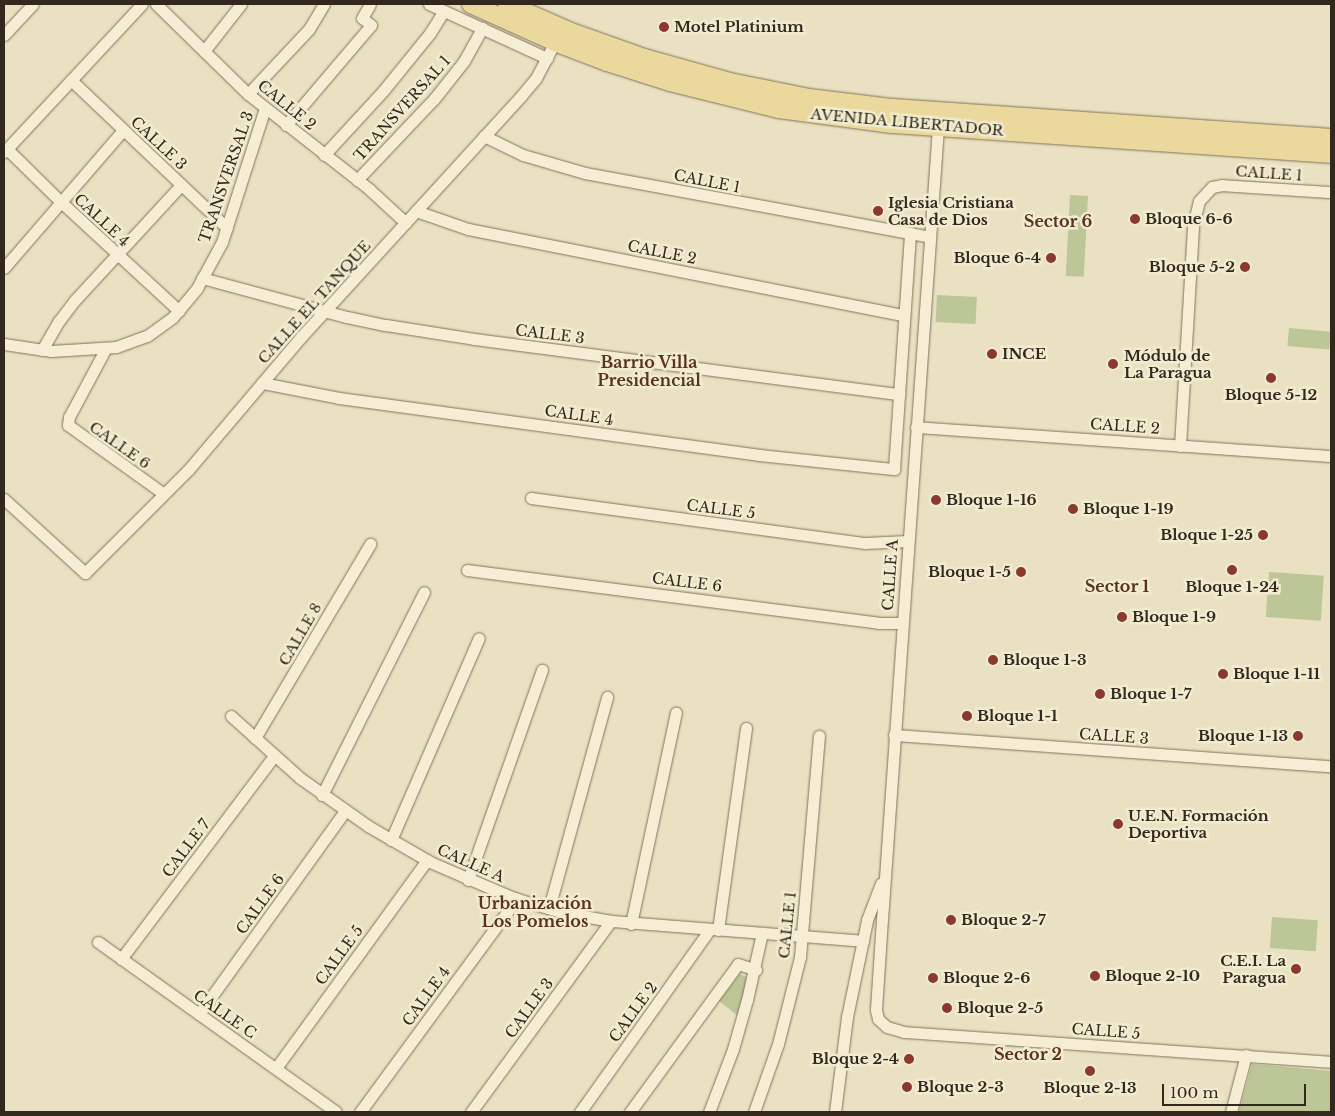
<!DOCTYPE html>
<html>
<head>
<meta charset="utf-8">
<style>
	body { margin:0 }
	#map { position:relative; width:1335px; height:1116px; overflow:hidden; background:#e9e1c2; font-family:"Libre Baskerville",serif }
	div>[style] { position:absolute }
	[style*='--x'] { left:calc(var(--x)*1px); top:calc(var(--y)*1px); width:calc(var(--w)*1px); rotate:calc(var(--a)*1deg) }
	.green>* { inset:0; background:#bcc697; transform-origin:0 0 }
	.roads { filter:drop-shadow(0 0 1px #81735b) drop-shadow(0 0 1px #81735b) }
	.street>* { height:11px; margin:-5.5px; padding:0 5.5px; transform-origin:5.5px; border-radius:5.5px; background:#f5eed4 }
	.primary>* { height:18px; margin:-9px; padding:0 9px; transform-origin:9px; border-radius:9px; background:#ead89c }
	.dots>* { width:14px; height:14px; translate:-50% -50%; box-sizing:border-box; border:2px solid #f1ebd0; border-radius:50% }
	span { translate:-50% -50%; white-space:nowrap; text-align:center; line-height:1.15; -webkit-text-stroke:5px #f1ebd0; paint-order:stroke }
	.poi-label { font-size:15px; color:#32291e; font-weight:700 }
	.left { translate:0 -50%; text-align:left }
	.right { translate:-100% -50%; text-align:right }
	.street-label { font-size:15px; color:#32291e }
	.neighbourhood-label { font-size:16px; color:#5b3221; font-weight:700 }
	.frame { position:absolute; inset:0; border:5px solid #32291e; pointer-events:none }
	.scale { position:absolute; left:1162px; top:1084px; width:144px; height:22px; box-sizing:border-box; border:2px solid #32291e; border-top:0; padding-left:6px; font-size:15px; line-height:18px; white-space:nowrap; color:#32291e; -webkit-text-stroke:4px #f1ebd0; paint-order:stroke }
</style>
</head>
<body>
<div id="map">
	<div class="green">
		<div style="left:1070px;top:195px;width:18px;height:81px;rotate:3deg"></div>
		<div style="left:937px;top:295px;width:40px;height:27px;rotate:3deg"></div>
		<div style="left:1289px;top:328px;width:42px;height:18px;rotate:5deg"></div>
		<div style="left:1269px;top:572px;width:55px;height:45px;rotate:4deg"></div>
		<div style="left:1272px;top:917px;width:46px;height:31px;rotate:4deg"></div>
		<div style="clip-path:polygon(740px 974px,746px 977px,746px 985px,737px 1015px,719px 1001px)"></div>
		<div style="clip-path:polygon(1252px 1064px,1331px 1071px,1331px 1112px,1239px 1112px)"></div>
	</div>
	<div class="roads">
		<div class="street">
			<div style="--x:156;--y:4;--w:129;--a:44.4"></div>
			<div style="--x:248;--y:94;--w:154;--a:38.1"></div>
			<div style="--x:369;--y:189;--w:50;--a:42.6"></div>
			<div style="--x:429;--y:4;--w:130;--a:24.6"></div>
			<div style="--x:4;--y:35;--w:42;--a:-46.9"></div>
			<div style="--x:204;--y:51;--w:60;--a:-51.8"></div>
			<div style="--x:71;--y:80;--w:215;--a:43.5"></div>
			<div style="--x:248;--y:94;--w:89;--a:-46.8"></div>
			<div style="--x:309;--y:29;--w:29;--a:-59"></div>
			<div style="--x:286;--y:125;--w:131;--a:-49.6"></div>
			<div style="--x:371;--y:25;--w:11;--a:-142"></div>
			<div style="--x:362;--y:18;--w:16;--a:-60"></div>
			<div style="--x:938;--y:127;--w:824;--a:94.04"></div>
			<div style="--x:880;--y:949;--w:61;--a:93.8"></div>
			<div style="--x:876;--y:1010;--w:9;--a:77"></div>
			<div style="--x:878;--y:1019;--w:12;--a:42"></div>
			<div style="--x:887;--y:1027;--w:18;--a:16"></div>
			<div style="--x:904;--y:1032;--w:428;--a:4"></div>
			<div style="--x:484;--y:136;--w:43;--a:26"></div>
			<div style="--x:523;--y:155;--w:65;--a:16.2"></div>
			<div style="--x:585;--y:173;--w:351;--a:10.5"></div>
			<div style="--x:7;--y:149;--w:74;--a:44.5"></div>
			<div style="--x:60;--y:201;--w:162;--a:42.7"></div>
			<div style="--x:4;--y:152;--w:202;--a:-47"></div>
			<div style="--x:324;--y:155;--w:87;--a:-47.3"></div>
			<div style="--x:383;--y:91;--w:75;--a:-51"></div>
			<div style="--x:430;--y:33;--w:26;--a:-58"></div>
			<div style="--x:357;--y:180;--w:112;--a:-46.5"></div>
			<div style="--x:434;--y:99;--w:48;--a:-51.7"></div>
			<div style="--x:464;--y:61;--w:38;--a:-61"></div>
			<div style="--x:416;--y:211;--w:55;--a:19.1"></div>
			<div style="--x:468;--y:229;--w:444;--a:11.2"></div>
			<div style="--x:4;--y:268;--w:182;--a:-49.2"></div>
			<div style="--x:202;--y:278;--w:150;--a:15.1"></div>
			<div style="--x:347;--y:317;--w:40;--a:12"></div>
			<div style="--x:386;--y:325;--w:89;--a:9"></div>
			<div style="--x:474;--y:339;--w:429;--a:7.4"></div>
			<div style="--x:4;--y:344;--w:48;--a:8.5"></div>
			<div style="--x:51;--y:351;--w:65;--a:-3.5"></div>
			<div style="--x:116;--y:347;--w:33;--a:-20"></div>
			<div style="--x:147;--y:336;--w:32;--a:-36"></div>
			<div style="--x:173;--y:317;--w:38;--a:-50"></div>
			<div style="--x:197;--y:288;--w:52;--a:-61.5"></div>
			<div style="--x:222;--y:242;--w:141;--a:-72.2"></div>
			<div style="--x:106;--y:348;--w:78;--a:118.2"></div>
			<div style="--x:69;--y:417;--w:8;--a:97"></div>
			<div style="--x:68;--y:425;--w:118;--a:35.7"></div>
			<div style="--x:42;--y:350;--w:34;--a:-60"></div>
			<div style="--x:59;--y:321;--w:26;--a:-53"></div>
			<div style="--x:75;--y:300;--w:156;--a:-47.3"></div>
			<div style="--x:262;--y:383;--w:78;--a:11"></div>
			<div style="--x:339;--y:398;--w:425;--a:7.7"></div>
			<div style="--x:760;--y:455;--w:135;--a:6"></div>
			<div style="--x:894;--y:469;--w:237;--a:-86.1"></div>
			<div style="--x:916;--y:427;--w:416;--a:4"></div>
			<div style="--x:1180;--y:446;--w:221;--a:-86.6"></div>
			<div style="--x:1193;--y:225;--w:25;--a:-76"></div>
			<div style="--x:1199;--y:201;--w:19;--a:-47"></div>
			<div style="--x:1212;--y:187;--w:10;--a:-11"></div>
			<div style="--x:1222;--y:185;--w:109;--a:3.7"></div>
			<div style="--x:531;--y:498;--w:337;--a:7.7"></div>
			<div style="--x:865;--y:543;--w:43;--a:-2.7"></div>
			<div style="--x:4;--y:499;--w:110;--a:42.4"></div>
			<div style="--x:85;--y:573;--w:147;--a:-45"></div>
			<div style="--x:189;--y:469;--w:173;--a:-49.7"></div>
			<div style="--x:301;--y:337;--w:326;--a:-47.6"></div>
			<div style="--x:521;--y:96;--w:23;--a:-50"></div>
			<div style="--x:536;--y:78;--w:41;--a:-62.2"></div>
			<div style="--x:467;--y:570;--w:415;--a:7.3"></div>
			<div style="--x:879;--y:623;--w:23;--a:0"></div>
			<div style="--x:231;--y:716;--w:93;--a:41.9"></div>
			<div style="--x:300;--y:778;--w:83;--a:35.2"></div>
			<div style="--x:368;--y:826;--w:72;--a:30.1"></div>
			<div style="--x:430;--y:862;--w:91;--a:23.2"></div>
			<div style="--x:514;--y:898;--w:49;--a:16.6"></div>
			<div style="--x:561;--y:912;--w:51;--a:10.2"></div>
			<div style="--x:611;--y:921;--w:253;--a:4.5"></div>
			<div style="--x:894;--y:735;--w:438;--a:4.1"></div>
			<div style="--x:255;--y:738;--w:226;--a:-59.3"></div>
			<div style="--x:322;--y:795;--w:227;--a:-63.3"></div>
			<div style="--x:391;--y:840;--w:220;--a:-66.5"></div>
			<div style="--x:468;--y:880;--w:223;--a:-70.6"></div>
			<div style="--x:549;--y:908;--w:219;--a:-74.6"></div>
			<div style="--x:631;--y:924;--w:216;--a:-78"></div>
			<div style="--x:718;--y:930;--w:204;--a:-82.1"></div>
			<div style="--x:98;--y:942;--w:292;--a:35.5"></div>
			<div style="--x:121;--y:959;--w:254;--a:-53"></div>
			<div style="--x:199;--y:1014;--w:250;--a:-54.3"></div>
			<div style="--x:276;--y:1068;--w:257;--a:-54"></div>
			<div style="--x:360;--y:1112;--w:265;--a:-53.7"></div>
			<div style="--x:471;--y:1112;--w:237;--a:-53.8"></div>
			<div style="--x:580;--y:1112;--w:224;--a:-54.6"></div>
			<div style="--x:630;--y:1112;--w:183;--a:-53.9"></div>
			<div style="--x:738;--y:964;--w:19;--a:18"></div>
			<div style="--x:709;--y:1112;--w:67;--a:-69.1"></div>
			<div style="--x:733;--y:1049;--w:51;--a:-74.1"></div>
			<div style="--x:747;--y:1000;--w:69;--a:-77.4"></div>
			<div style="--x:754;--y:1112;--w:72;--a:-70.6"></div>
			<div style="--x:778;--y:1044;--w:90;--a:-75.8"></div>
			<div style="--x:800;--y:957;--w:222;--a:-85.1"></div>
			<div style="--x:835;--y:1112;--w:96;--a:-82.8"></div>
			<div style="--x:847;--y:1017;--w:99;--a:-78.3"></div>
			<div style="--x:867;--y:920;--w:39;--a:-69"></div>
			<div style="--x:1231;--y:1112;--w:59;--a:-75.3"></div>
		</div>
		<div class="primary">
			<div style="--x:471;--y:4;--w:92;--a:24.3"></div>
			<div style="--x:555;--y:42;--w:56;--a:21"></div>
			<div style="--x:607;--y:62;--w:66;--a:17.6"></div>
			<div style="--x:670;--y:82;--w:112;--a:13.9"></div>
			<div style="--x:779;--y:109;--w:114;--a:7.6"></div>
			<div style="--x:892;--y:124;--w:440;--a:3.9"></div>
			<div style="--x:507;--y:4;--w:70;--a:23.6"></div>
			<div style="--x:571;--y:32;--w:77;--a:19.6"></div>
			<div style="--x:644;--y:58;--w:89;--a:15.6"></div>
			<div style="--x:730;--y:82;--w:81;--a:11.4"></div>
			<div style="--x:809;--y:98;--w:85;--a:6.8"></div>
			<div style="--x:893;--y:108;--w:439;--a:3.9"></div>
		</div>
	</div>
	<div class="dots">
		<div style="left:664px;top:27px;background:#8a3830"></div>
		<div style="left:878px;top:211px;background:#8a3830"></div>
		<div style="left:1135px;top:219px;background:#8a3830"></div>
		<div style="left:1051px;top:258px;background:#8a3830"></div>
		<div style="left:1245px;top:267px;background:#8a3830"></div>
		<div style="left:992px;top:354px;background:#8a3830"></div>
		<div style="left:1113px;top:364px;background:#8a3830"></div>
		<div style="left:1271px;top:378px;background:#8a3830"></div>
		<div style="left:936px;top:500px;background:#8a3830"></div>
		<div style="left:1073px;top:509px;background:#8a3830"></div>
		<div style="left:1263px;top:535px;background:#8a3830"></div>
		<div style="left:1232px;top:570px;background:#8a3830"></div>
		<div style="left:1021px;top:572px;background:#8a3830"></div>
		<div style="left:1122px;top:617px;background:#8a3830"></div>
		<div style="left:993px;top:660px;background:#8a3830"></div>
		<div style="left:1223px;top:674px;background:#8a3830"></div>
		<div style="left:1100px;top:694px;background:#8a3830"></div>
		<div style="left:967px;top:716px;background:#8a3830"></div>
		<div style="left:1298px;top:736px;background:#8a3830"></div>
		<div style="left:1118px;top:824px;background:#8a3830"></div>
		<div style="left:951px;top:920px;background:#8a3830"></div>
		<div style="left:1296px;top:969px;background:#8a3830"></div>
		<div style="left:1095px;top:976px;background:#8a3830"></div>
		<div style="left:933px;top:978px;background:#8a3830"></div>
		<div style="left:947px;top:1008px;background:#8a3830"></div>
		<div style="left:909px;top:1059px;background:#8a3830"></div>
		<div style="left:1090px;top:1071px;background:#8a3830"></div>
		<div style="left:907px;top:1087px;background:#8a3830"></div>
	</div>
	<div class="poi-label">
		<span class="left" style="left:674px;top:27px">Motel Platinium</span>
		<span class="left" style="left:888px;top:211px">Iglesia Cristiana<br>Casa de Dios</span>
		<span class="left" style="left:1145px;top:219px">Bloque 6-6</span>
		<span class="right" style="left:1041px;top:258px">Bloque 6-4</span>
		<span class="right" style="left:1235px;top:267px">Bloque 5-2</span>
		<span class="left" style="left:1002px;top:354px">INCE</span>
		<span class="left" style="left:1124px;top:364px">Módulo de<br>La Paragua</span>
		<span style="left:1271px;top:395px">Bloque 5-12</span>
		<span class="left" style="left:946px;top:500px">Bloque 1-16</span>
		<span class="left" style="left:1083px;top:509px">Bloque 1-19</span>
		<span class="right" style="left:1253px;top:535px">Bloque 1-25</span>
		<span class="right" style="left:1011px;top:572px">Bloque 1-5</span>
		<span style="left:1232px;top:587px">Bloque 1-24</span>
		<span class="left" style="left:1132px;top:617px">Bloque 1-9</span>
		<span class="left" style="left:1003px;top:660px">Bloque 1-3</span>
		<span class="left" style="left:1233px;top:674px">Bloque 1-11</span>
		<span class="left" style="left:1110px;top:694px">Bloque 1-7</span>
		<span class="left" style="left:977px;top:716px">Bloque 1-1</span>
		<span class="right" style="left:1288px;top:736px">Bloque 1-13</span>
		<span class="left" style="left:1128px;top:824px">U.E.N. Formación<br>Deportiva</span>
		<span class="left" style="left:961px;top:920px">Bloque 2-7</span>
		<span class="right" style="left:1286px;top:969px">C.E.I. La<br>Paragua</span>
		<span class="left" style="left:1105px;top:976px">Bloque 2-10</span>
		<span class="left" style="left:943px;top:978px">Bloque 2-6</span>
		<span class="left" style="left:957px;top:1008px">Bloque 2-5</span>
		<span class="right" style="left:899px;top:1059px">Bloque 2-4</span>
		<span class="left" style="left:917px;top:1087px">Bloque 2-3</span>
		<span style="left:1090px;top:1088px">Bloque 2-13</span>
	</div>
	<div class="street-label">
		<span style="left:287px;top:105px;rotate:39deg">CALLE 2</span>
		<span style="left:402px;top:108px;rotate:-48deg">TRANSVERSAL 1</span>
		<span style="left:907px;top:122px;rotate:5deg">AVENIDA LIBERTADOR</span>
		<span style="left:159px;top:143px;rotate:43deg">CALLE 3</span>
		<span style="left:1269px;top:173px;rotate:4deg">CALLE 1</span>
		<span style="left:226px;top:177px;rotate:-71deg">TRANSVERSAL 3</span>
		<span style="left:707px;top:181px;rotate:11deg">CALLE 1</span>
		<span style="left:102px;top:220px;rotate:43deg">CALLE 4</span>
		<span style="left:662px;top:252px;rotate:11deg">CALLE 2</span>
		<span style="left:314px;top:302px;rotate:-48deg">CALLE EL TANQUE</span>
		<span style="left:550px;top:334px;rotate:7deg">CALLE 3</span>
		<span style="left:579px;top:415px;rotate:8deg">CALLE 4</span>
		<span style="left:1125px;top:426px;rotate:4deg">CALLE 2</span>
		<span style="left:120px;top:445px;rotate:35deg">CALLE 6</span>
		<span style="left:721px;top:509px;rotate:7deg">CALLE 5</span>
		<span style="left:890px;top:575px;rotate:-86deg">CALLE A</span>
		<span style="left:687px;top:582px;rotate:7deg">CALLE 6</span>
		<span style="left:300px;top:634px;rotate:-60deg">CALLE 8</span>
		<span style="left:1114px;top:736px;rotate:4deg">CALLE 3</span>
		<span style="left:186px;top:848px;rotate:-53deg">CALLE 7</span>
		<span style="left:471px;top:863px;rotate:24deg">CALLE A</span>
		<span style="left:260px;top:904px;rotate:-54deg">CALLE 6</span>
		<span style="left:787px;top:925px;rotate:-84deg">CALLE 1</span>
		<span style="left:339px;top:955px;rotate:-54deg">CALLE 5</span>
		<span style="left:426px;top:996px;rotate:-54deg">CALLE 4</span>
		<span style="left:529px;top:1008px;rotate:-54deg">CALLE 3</span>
		<span style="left:633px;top:1012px;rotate:-54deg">CALLE 2</span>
		<span style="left:225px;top:1014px;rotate:35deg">CALLE C</span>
		<span style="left:1106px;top:1031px;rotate:4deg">CALLE 5</span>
	</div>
	<div class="neighbourhood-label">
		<span style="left:1058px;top:221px">Sector 6</span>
		<span style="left:649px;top:371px">Barrio Villa<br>Presidencial</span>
		<span style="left:1117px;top:586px">Sector 1</span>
		<span style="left:535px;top:912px">Urbanización<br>Los Pomelos</span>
		<span style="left:1028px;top:1054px">Sector 2</span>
	</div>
	<div class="frame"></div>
	<div class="scale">100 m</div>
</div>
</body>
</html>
